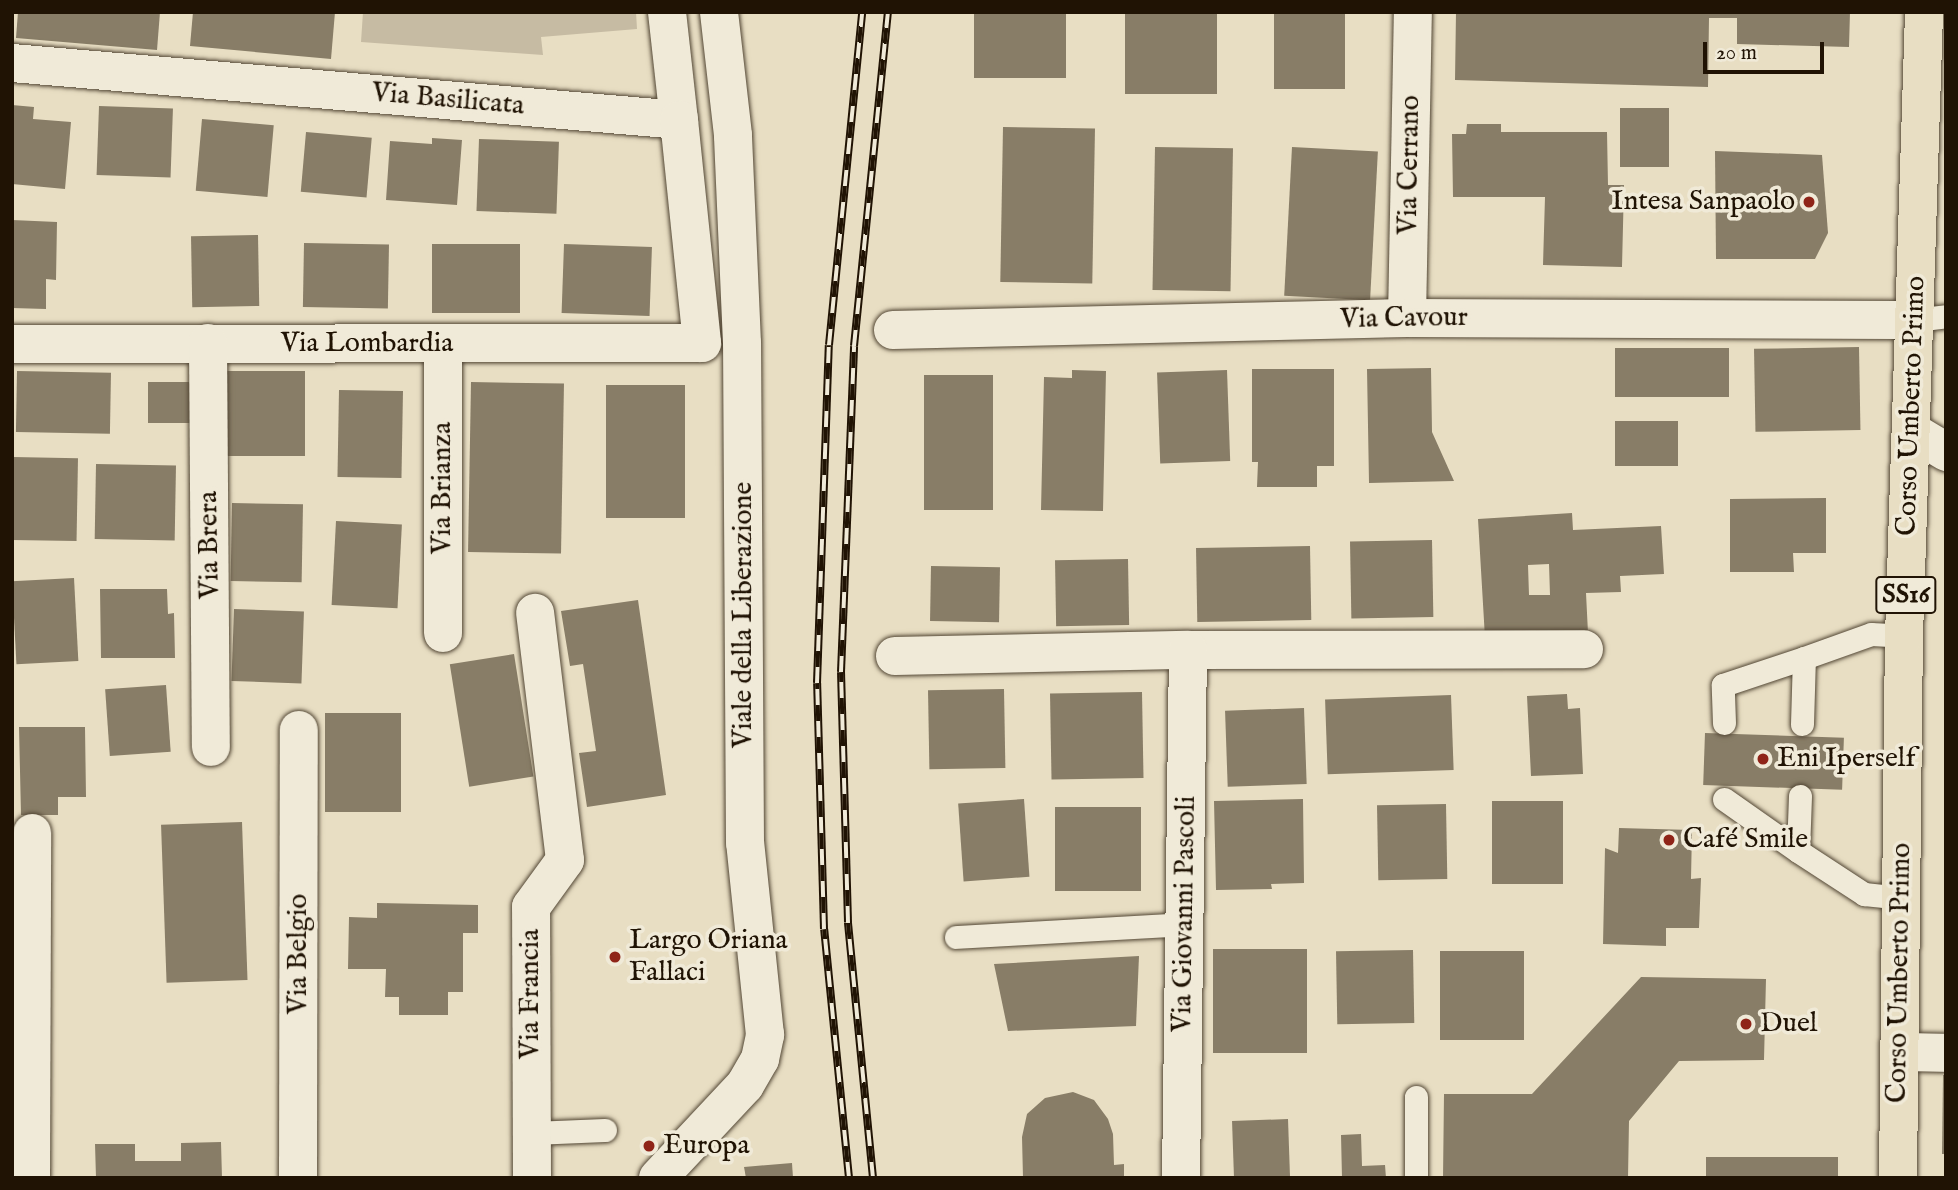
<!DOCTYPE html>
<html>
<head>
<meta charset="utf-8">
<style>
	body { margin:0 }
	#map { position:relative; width:1958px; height:1190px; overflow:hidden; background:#e8dec3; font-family:"IM FELL English",serif }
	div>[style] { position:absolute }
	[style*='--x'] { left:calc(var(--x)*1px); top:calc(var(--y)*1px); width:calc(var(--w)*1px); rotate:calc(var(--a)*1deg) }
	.green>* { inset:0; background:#c6bba3 }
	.building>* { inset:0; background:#887d67; transform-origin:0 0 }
	.roads { filter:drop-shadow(0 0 2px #524634) drop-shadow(0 0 2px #524634) }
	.lane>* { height:23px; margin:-11.5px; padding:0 11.5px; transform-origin:11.5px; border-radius:11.5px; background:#f0ead8 }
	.street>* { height:38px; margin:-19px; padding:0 19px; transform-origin:19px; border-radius:19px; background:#f0ead8 }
	.secondary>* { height:38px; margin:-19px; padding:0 19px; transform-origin:19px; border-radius:19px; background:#f0ead8 }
	.primary>* { height:38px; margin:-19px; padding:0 19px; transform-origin:19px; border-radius:19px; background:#e8dec3 }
	.rail>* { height:8px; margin-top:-4px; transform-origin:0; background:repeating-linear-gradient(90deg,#f0ead8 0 16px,#201304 0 32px); box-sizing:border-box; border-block:2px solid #201304 }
	.dots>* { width:19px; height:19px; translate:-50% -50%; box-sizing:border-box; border:4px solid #f0ead8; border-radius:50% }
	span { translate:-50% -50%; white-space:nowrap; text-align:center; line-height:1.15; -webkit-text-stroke:7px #f0ead8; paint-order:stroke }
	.shield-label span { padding:2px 5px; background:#f0ead8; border:2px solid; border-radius:5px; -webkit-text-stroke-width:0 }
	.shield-label { font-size:26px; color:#201304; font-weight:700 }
	.street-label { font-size:28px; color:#201304 }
	.poi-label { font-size:28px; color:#201304 }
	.right { translate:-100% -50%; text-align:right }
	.left { translate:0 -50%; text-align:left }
	.frame { position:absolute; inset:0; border:14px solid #201304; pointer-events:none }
	.scale { position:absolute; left:1703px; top:42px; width:121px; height:32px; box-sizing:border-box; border:4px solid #201304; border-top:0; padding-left:9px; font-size:21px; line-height:24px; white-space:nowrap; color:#201304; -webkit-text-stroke:5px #f0ead8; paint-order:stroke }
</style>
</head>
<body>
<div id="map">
	<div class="green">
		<div style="clip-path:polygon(363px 12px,636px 12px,637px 29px,541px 37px,543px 55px,361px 42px)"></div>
	</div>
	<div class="building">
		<div style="clip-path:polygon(18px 12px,160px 12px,157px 50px,16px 38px)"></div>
		<div style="clip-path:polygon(193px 12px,335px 12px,331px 59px,190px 46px)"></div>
		<div style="left:974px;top:12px;width:92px;height:66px"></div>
		<div style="left:1125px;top:12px;width:92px;height:82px"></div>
		<div style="left:1274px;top:12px;width:71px;height:77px"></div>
		<div style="clip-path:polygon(1456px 12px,1850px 12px,1849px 47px,1737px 44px,1737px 18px,1709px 18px,1708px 87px,1455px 80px)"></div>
		<div style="clip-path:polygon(12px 105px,34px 107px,33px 119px,71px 122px,65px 189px,12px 184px)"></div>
		<div style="left:99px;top:106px;width:74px;height:69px;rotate:2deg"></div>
		<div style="left:1620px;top:108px;width:49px;height:59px"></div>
		<div style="left:202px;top:119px;width:72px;height:72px;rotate:5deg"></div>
		<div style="clip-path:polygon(1467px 124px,1501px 124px,1501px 132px,1607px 132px,1608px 185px,1624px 185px,1622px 267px,1543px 265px,1545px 197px,1453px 197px,1452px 134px,1466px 134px)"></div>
		<div style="left:1003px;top:127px;width:92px;height:155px;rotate:1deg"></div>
		<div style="left:306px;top:132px;width:66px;height:60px;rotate:5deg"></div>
		<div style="clip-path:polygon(432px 138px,462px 140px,457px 205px,386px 200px,390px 141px,432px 144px)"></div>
		<div style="left:479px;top:139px;width:80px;height:72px;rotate:2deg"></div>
		<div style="left:1155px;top:147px;width:78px;height:143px;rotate:1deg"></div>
		<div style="left:1292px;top:147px;width:86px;height:149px;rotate:3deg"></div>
		<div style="clip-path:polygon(1715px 151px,1822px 155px,1828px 233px,1815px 259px,1716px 259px)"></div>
		<div style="clip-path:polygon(12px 220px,57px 222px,56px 280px,46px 279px,46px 309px,12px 308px)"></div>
		<div style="left:258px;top:235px;width:71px;height:67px;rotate:89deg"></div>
		<div style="left:304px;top:243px;width:85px;height:64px;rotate:1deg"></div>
		<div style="left:432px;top:244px;width:88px;height:69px"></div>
		<div style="left:564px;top:244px;width:88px;height:69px;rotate:2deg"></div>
		<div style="left:1859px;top:347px;width:83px;height:105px;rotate:89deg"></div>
		<div style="left:1615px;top:348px;width:114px;height:49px"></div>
		<div style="clip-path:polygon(1431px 368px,1432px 432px,1454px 481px,1369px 483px,1367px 369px)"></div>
		<div style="clip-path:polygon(1252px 369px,1334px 369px,1334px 466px,1317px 466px,1317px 487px,1257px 487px,1258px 462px,1252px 462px)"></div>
		<div style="clip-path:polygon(1072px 370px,1106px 371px,1103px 511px,1041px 510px,1044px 377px,1072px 378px)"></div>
		<div style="left:1227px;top:370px;width:91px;height:70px;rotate:88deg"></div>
		<div style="left:17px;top:371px;width:94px;height:61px;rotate:1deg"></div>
		<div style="left:225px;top:371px;width:80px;height:85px"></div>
		<div style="left:924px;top:375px;width:69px;height:135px"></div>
		<div style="left:148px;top:382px;width:42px;height:41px"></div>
		<div style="left:471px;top:382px;width:93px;height:170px;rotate:1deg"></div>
		<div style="left:606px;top:385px;width:79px;height:133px"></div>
		<div style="left:339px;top:390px;width:64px;height:87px;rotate:1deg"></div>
		<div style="left:1615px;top:421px;width:63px;height:45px"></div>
		<div style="left:13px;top:457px;width:65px;height:83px;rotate:1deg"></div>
		<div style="left:96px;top:464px;width:80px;height:75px;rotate:1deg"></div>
		<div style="clip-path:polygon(1826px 498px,1826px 553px,1793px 553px,1794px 572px,1730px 572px,1730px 499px)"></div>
		<div style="left:232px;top:503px;width:71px;height:78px;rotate:1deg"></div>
		<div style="clip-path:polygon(evenodd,1572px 513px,1573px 530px,1661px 526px,1664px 574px,1620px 576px,1621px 592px,1586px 593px,1588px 633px,1485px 638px,1478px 519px,1572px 513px,1549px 564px,1550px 595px,1529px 595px,1528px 565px,1549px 564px)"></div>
		<div style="left:336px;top:521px;width:66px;height:84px;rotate:3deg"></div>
		<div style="left:1432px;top:540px;width:77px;height:82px;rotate:89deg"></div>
		<div style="left:1310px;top:546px;width:74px;height:114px;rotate:89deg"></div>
		<div style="left:1128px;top:559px;width:66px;height:73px;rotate:89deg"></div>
		<div style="left:931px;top:566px;width:69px;height:55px;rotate:1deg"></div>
		<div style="left:74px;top:578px;width:83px;height:62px;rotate:87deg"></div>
		<div style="clip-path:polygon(100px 589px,167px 589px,168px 614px,174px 613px,175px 658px,101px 658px)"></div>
		<div style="clip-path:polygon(638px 600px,666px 795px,587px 807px,579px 753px,596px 751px,583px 664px,570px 666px,561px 611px)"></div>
		<div style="left:234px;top:609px;width:70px;height:72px;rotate:2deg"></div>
		<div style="left:514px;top:654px;width:124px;height:65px;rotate:81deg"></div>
		<div style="left:166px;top:685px;width:67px;height:61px;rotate:86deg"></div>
		<div style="left:1004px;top:689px;width:79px;height:76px;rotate:89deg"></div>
		<div style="left:1142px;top:692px;width:86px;height:92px;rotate:89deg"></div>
		<div style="clip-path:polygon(1567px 694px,1568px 709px,1580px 708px,1583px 774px,1531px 776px,1527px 696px)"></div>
		<div style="left:1451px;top:695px;width:75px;height:126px;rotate:88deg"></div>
		<div style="left:1304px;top:708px;width:76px;height:79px;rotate:88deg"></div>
		<div style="left:325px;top:713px;width:76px;height:99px"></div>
		<div style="clip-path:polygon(19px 727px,85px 727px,86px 797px,58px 797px,58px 815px,21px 815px)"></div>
		<div style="left:1705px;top:733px;width:139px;height:52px;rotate:2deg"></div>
		<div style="left:1024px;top:799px;width:78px;height:66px;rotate:86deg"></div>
		<div style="clip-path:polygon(1303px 799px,1304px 883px,1271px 884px,1272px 889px,1216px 890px,1214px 801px)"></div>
		<div style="left:1492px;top:801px;width:71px;height:83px"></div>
		<div style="left:1446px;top:804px;width:75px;height:69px;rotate:89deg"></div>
		<div style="left:1055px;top:807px;width:86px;height:84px"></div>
		<div style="left:242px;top:822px;width:158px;height:81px;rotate:88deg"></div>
		<div style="clip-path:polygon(1619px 828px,1692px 830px,1691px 879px,1701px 878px,1699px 928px,1666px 928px,1666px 946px,1603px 944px,1605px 848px,1618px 853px)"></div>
		<div style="clip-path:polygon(377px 903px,478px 905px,478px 933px,463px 933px,463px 992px,448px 992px,448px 1015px,399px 1015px,399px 997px,385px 997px,386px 969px,348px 969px,349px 917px,377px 918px)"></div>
		<div style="left:1213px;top:949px;width:94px;height:104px"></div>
		<div style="left:1413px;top:950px;width:73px;height:77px;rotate:89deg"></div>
		<div style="left:1440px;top:951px;width:84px;height:89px"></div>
		<div style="clip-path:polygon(1139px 956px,1136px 1026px,1008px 1031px,994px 964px)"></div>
		<div style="clip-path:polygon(1641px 977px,1766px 979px,1764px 1060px,1679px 1061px,1629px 1121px,1628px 1178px,1443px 1178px,1444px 1094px,1532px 1094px)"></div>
		<div style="clip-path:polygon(1943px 1075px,1946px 1075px,1946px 1154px,1942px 1154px)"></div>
		<div style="clip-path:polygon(1073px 1092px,1094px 1100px,1108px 1119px,1113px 1134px,1114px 1165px,1124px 1164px,1124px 1178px,1023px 1178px,1022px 1137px,1027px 1114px,1045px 1098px)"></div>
		<div style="left:1288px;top:1119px;width:59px;height:56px;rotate:88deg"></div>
		<div style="clip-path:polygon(1361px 1134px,1362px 1166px,1385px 1165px,1386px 1178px,1342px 1178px,1341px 1135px)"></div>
		<div style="clip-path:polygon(221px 1142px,222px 1178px,96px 1178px,95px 1144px,135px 1144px,135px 1161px,181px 1161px,181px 1143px)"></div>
		<div style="left:1706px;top:1157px;width:132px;height:21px"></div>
		<div style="clip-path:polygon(792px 1163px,793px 1178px,746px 1178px,744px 1167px)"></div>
	</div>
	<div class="roads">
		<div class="lane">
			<div style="--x:1915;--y:320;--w:31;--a:-7"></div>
			<div style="--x:1724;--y:723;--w:38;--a:-92"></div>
			<div style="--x:1723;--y:685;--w:85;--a:-18.4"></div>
			<div style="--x:1802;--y:724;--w:66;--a:-88.3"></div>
			<div style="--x:1804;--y:658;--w:71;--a:-19.7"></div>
			<div style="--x:1871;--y:634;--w:33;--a:3"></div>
			<div style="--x:1800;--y:796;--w:55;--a:92.1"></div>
			<div style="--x:1798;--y:851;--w:79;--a:33.1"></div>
			<div style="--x:1864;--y:894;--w:37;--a:6"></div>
			<div style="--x:1724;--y:799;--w:90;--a:35.1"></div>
			<div style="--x:956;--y:937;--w:229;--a:-3.2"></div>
			<div style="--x:1416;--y:1097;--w:81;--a:90"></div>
			<div style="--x:532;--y:1133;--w:73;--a:-2.4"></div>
		</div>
		<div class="street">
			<div style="--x:667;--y:12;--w:109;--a:83.7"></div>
			<div style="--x:12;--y:63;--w:669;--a:4.88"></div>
			<div style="--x:679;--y:120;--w:224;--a:84.1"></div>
			<div style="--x:702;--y:343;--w:690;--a:179.92"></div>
			<div style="--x:1407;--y:318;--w:306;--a:-88.9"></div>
			<div style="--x:893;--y:330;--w:514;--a:-1.34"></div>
			<div style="--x:1407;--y:318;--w:508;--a:0.23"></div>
			<div style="--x:208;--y:343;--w:404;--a:89.6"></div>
			<div style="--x:443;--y:344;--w:289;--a:90"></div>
			<div style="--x:895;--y:656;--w:293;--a:-1.2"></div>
			<div style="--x:1188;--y:650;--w:396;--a:-0.1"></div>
			<div style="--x:1900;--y:1052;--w:46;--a:1.2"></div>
			<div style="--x:31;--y:1178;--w:345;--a:-89.8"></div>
			<div style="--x:298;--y:1178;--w:448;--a:-89.9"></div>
			<div style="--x:532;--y:1178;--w:271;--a:-90.2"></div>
			<div style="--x:531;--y:907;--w:58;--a:-54.1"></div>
			<div style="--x:565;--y:860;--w:249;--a:-96.9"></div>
			<div style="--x:658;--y:1178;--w:127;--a:-46.9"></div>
			<div style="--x:745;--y:1085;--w:30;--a:-60"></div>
			<div style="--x:760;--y:1059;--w:25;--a:-78"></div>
			<div style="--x:765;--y:1035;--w:193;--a:-95.9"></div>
			<div style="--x:745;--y:843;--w:500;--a:-90.34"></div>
			<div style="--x:742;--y:343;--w:208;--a:-92.5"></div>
			<div style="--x:733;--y:135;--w:124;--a:-96.5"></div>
			<div style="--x:1181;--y:1178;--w:528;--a:-89.24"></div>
		</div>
		<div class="secondary">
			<div style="--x:1913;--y:432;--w:39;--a:31"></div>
		</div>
		<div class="primary">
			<div style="--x:1898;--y:1178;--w:542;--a:-89.37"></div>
			<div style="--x:1904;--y:636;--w:624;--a:-88.16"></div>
		</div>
	</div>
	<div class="rail">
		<div style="--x:849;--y:1178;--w:250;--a:-95.7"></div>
		<div style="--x:824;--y:929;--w:246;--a:-91.6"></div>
		<div style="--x:817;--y:683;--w:338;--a:-88"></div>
		<div style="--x:829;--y:345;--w:335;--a:-84.3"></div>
		<div style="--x:873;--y:1178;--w:257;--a:-95.6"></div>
		<div style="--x:848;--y:922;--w:250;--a:-91.6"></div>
		<div style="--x:841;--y:672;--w:326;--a:-87.7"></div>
		<div style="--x:854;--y:346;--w:336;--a:-84.2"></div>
	</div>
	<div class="dots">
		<div style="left:1809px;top:202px;background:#8f2418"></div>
		<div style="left:1763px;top:759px;background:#8f2418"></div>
		<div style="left:1669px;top:840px;background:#8f2418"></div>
		<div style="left:615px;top:957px;background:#8f2418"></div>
		<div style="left:1746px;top:1024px;background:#8f2418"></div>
		<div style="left:649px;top:1146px;background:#8f2418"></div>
	</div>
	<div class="shield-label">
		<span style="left:1906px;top:595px">SS16</span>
	</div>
	<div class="street-label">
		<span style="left:448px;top:100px;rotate:5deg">Via Basilicata</span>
		<span style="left:1410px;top:165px;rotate:-89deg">Via Cerrano</span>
		<span style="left:1404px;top:319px;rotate:-1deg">Via Cavour</span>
		<span style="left:367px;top:344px">Via Lombardia</span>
		<span style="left:1912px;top:406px;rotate:-88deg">Corso Umberto Primo</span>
		<span style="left:443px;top:488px;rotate:-90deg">Via Brianza</span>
		<span style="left:210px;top:545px;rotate:-91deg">Via Brera</span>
		<span style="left:744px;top:615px;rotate:-90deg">Viale della Liberazione</span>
		<span style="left:1185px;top:914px;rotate:-89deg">Via Giovanni Pascoli</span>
		<span style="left:299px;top:954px;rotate:-90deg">Via Belgio</span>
		<span style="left:1900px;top:973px;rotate:-89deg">Corso Umberto Primo</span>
		<span style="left:531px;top:994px;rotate:-90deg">Via Francia</span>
	</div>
	<div class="poi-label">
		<span class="right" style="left:1795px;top:202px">Intesa Sanpaolo</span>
		<span class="left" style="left:1777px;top:759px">Eni Iperself</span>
		<span class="left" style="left:1683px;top:840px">Café Smile</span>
		<span class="left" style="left:629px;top:957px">Largo Oriana<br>Fallaci</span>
		<span class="left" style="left:1760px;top:1024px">Duel</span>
		<span class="left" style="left:663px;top:1146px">Europa</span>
	</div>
	<div class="frame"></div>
	<div class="scale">20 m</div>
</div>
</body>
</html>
